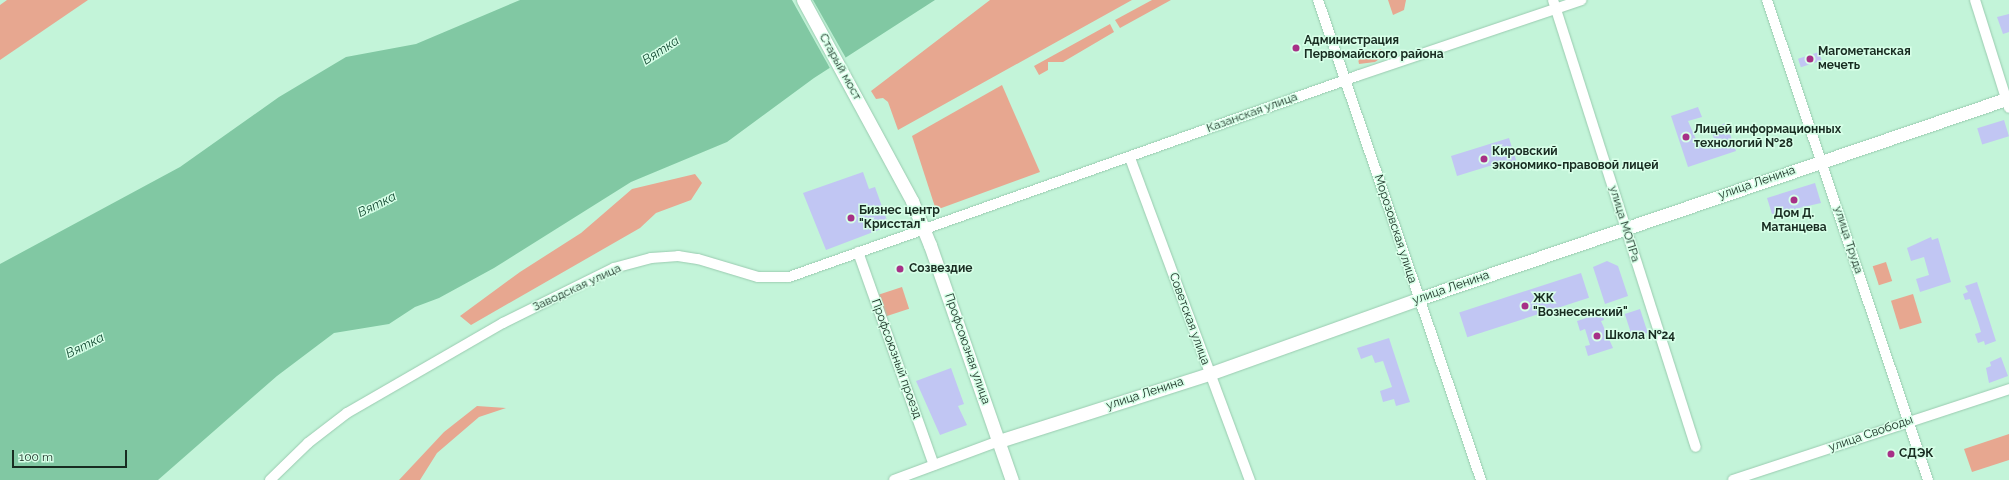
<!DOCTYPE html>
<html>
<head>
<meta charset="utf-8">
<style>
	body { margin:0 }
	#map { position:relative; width:2009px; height:480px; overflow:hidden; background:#c3f4d9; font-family:Raleway,sans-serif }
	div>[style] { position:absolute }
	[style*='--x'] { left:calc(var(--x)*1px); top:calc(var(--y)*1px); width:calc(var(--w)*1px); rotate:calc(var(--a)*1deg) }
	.green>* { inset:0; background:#e7a790; transform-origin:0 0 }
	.water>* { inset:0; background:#81c8a3 }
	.pier>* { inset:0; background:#c3f4d9 }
	.building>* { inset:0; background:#c1c6f3; transform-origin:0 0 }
	.roads { filter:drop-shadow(0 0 1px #9acbb0) drop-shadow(0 0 1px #9acbb0) }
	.minor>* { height:10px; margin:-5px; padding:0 5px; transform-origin:5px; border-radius:5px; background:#fff }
	.major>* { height:13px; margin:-6.5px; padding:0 6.5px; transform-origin:6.5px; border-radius:6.5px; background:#fff }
	.dots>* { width:11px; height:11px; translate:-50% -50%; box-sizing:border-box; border:2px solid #d7ffe8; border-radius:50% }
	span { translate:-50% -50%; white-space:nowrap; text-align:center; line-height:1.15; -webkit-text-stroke:3px #d7ffe8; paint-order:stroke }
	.poi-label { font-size:12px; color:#182c21; font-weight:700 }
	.left { translate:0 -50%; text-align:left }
	.street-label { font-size:12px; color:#182c21 }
	.water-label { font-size:13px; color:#144b33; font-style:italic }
	.scale { position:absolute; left:12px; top:450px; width:115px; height:18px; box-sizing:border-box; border:2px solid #182c21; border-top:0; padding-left:5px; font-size:12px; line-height:14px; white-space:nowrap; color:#182c21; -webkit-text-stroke:3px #d7ffe8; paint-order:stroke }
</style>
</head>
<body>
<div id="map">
	<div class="green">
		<div style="clip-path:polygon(7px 0,88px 0,0 60px,0 5px)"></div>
		<div style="clip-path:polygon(990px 0,1132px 0,898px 130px,888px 102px,883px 98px,876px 99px,871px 91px)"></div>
		<div style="clip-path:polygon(1152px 0,1171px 0,1120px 28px,1115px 20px)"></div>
		<div style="clip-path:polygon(1388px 0,1406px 0,1404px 10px,1393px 15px)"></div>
		<div style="clip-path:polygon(1110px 24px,1114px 32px,1063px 62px,1048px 62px,1048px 70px,1039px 75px,1034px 66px)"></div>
		<div style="clip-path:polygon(1381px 49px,1385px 55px,1375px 62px,1359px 64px,1357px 54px)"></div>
		<div style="clip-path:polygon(1002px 85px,1040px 172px,936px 210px,912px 136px)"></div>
		<div style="clip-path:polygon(695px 174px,702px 183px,691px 200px,656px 213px,640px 228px,471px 325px,460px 316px,520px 272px,581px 233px,632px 189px)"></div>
		<div style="left:1886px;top:262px;width:20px;height:14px;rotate:72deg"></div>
		<div style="left:902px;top:287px;width:23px;height:24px;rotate:72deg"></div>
		<div style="left:1913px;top:294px;width:30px;height:23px;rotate:73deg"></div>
		<div style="clip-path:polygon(477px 406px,506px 408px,479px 417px,437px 453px,420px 480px,399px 480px,444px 432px)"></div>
		<div style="clip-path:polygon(2009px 434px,2009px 460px,1972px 472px,1964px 449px)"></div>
	</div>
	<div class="water">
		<div style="clip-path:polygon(520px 0,935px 0,814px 78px,727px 142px,631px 182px,494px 268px,439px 298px,415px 307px,389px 324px,334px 333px,277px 376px,158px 480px,0 480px,0 264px,180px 167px,279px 97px,346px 57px,416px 44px)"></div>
	</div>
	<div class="pier">
		<div style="clip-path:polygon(792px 0,813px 0,847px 60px,831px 70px)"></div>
	</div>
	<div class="building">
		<div style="clip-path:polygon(2009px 14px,2009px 32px,2003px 34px,1997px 17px)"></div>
		<div style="left:1819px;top:52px;width:9px;height:22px;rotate:72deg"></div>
		<div style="clip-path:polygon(1698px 107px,1702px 117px,1688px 121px,1698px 144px,1714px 139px,1711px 128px,1726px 123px,1736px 151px,1688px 167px,1671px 116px)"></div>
		<div style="left:2004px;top:120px;width:17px;height:28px;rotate:73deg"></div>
		<div style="clip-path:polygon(1509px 138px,1517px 163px,1501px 168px,1499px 163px,1457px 176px,1451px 156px)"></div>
		<div style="clip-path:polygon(863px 172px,869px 189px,875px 187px,889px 226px,826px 250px,803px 193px)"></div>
		<div style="clip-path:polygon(1815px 183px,1821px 203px,1772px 214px,1767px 198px)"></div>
		<div style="clip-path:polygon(1931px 237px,1932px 240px,1938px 238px,1951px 282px,1920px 292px,1916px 279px,1929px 275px,1924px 257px,1911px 261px,1907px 248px)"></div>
		<div style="clip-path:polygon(1607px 261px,1618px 266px,1628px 296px,1605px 304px,1593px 267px)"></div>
		<div style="left:1581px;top:273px;width:26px;height:128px;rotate:72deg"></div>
		<div style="clip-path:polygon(1977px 282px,1996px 341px,1985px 345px,1984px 341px,1978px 343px,1975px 334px,1981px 332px,1978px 322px,1970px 299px,1965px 300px,1963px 294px,1968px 292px,1965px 286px)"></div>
		<div style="left:1640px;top:309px;width:25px;height:16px;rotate:72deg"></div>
		<div style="clip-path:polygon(1602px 313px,1604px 320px,1601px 321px,1613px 348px,1588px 356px,1585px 346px,1590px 345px,1585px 329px,1580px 331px,1577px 321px)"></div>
		<div style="clip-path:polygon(1389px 338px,1410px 402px,1396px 406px,1394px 399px,1383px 402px,1380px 391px,1392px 387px,1383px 361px,1375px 363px,1372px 355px,1361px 359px,1357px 348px)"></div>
		<div style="clip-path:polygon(2001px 357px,2008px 376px,1989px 383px,1986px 368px,1991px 366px,1990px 362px)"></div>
		<div style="clip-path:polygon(951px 368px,964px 404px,958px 406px,967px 425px,940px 435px,916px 381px)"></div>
	</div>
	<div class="roads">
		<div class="minor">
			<div style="--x:1318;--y:0;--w:507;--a:71.24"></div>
			<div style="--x:1553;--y:0;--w:469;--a:72.3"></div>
			<div style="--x:1767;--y:0;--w:506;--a:71.46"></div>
			<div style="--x:1975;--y:0;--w:113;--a:72.5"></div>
			<div style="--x:1130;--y:158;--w:344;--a:69.6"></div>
			<div style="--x:858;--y:252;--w:226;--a:70.4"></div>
			<div style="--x:270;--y:480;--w:53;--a:-44.2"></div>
			<div style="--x:308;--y:443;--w:49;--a:-37.6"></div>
			<div style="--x:347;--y:413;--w:180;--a:-30"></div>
			<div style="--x:503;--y:323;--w:124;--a:-26.4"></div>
			<div style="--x:614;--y:268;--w:38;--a:-15"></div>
			<div style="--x:651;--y:258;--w:27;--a:-4"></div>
			<div style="--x:678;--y:256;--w:20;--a:9"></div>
			<div style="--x:698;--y:259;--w:63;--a:16.7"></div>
			<div style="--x:758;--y:277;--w:31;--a:0"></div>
			<div style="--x:789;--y:277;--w:603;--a:-19.49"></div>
			<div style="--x:1357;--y:76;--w:237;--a:-18.7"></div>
			<div style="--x:894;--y:480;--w:112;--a:-20.4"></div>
			<div style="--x:1733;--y:480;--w:291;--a:-18.2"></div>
		</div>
		<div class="major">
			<div style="--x:803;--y:0;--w:229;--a:61.5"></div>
			<div style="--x:912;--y:201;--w:48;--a:67.8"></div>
			<div style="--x:930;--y:245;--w:249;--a:70.8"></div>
			<div style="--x:999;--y:441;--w:220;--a:-17.7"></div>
			<div style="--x:1209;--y:374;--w:222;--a:-19.7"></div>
			<div style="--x:1418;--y:299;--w:624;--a:-18.78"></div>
		</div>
	</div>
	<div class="dots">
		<div style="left:1296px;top:48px;background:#a73087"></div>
		<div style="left:1810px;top:59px;background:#a73087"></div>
		<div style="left:1686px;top:137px;background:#a73087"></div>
		<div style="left:1484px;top:159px;background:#a73087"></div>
		<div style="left:1794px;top:200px;background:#a73087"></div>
		<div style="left:851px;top:218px;background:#a73087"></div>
		<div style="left:900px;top:269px;background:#a73087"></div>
		<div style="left:1525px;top:306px;background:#a73087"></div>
		<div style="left:1597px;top:336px;background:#a73087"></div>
		<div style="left:1891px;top:454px;background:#a73087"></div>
	</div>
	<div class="poi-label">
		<span class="left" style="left:1304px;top:48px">Администрация<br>Первомайского района</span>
		<span class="left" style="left:1818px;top:59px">Магометанская<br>мечеть</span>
		<span class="left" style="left:1694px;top:137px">Лицей информационных<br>технологий №28</span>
		<span class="left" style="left:1492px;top:159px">Кировский<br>экономико-правовой лицей</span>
		<span class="left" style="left:859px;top:218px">Бизнес центр<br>"Крисстал"</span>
		<span style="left:1794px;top:221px">Дом Д.<br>Матанцева</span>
		<span class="left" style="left:909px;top:269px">Созвездие</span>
		<span class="left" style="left:1533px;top:306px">ЖК<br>"Вознесенский"</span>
		<span class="left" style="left:1605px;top:336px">Школа №24</span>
		<span class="left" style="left:1899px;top:454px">СДЭК</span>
	</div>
	<div class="street-label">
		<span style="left:840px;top:67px;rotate:61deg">Старый мост</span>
		<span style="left:1252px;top:113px;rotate:-20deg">Казанская улица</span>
		<span style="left:1757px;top:183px;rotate:-19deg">улица Ленина</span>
		<span style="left:1624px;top:224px;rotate:73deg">улица МОПРа</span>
		<span style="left:1395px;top:229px;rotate:72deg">Морозовская улица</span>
		<span style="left:1848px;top:240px;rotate:72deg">улица Труда</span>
		<span style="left:577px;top:288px;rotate:-25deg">Заводская улица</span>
		<span style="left:1451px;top:288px;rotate:-19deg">улица Ленина</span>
		<span style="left:1189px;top:319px;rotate:70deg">Советская улица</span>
		<span style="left:967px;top:349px;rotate:71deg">Профсоюзная улица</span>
		<span style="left:896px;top:359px;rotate:70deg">Профсоюзный проезд</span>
		<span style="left:1145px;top:394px;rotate:-18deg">улица Ленина</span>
		<span style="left:1871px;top:434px;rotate:-19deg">улица Свободы</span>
	</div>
	<div class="water-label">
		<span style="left:661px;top:51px;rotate:-33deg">Вятка</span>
		<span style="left:377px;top:205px;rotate:-26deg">Вятка</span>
		<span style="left:85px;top:346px;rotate:-26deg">Вятка</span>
	</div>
	<div class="scale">100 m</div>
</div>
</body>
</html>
